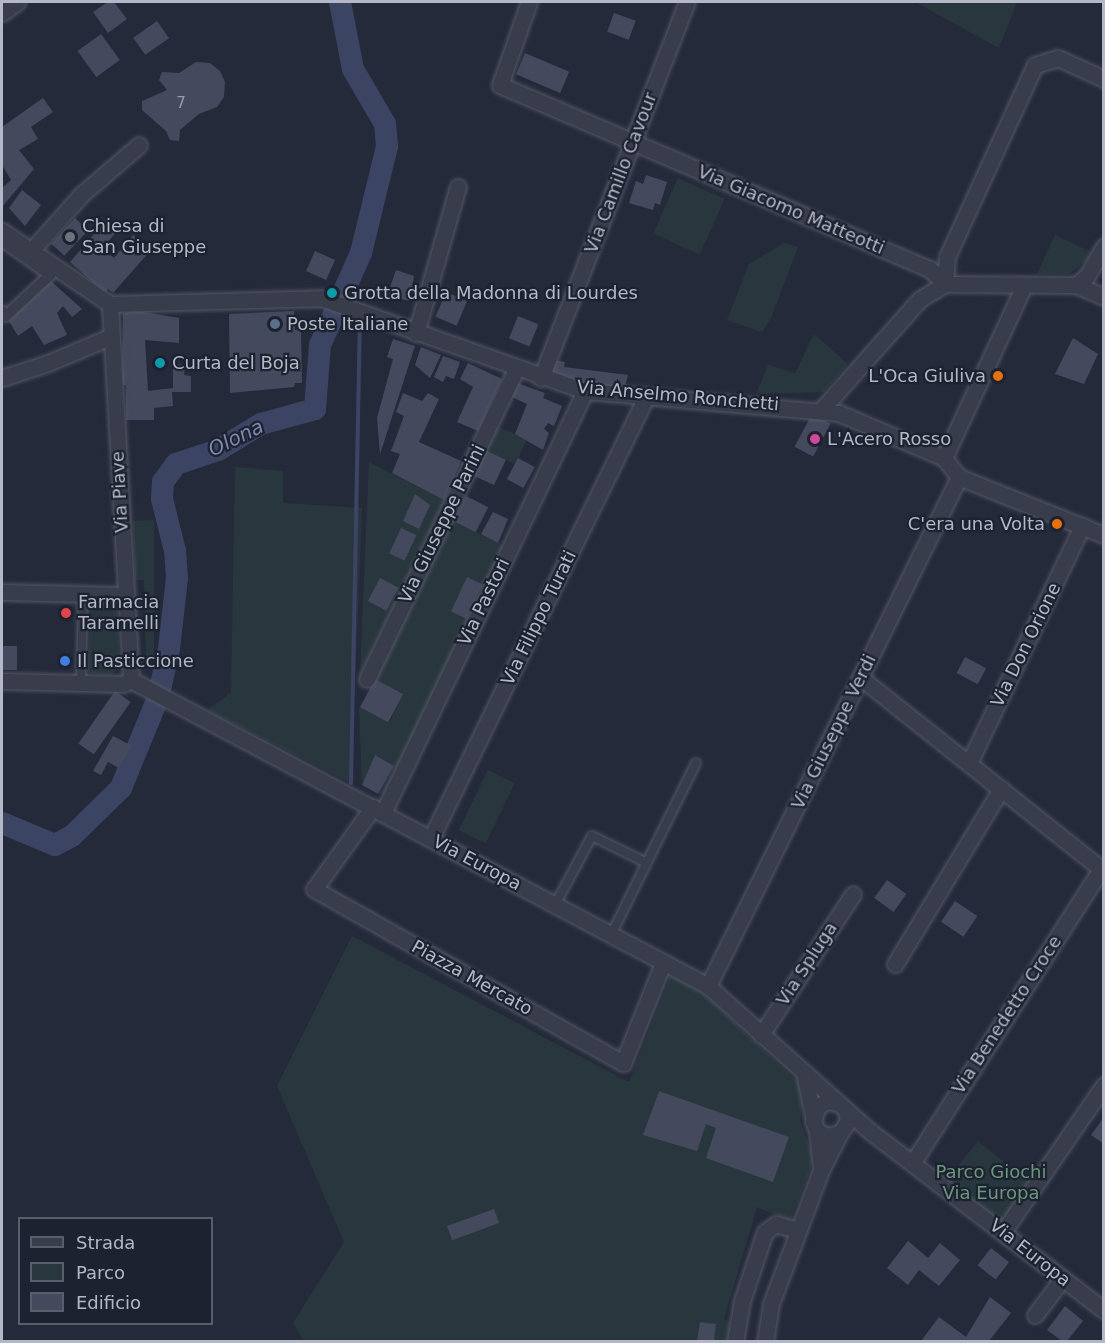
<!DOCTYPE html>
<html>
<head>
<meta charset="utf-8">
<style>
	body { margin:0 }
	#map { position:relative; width:1105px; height:1343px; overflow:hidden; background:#252a3b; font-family:"DejaVu Sans",sans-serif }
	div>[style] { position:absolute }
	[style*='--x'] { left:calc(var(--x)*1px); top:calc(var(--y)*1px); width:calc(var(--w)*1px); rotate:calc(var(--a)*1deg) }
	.green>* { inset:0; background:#28373d; transform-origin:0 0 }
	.stream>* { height:4px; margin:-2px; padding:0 2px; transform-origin:2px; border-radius:2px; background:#3b4463 }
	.river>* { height:22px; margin:-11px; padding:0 11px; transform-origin:11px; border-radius:11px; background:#3b4463 }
	.building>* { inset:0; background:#44495d; transform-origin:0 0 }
	.roads { filter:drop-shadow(0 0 2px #535766) drop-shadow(0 0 2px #535766) }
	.service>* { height:8px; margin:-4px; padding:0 4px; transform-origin:4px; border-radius:4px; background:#383c4b }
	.pedestrian>* { height:10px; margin:-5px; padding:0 5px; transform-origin:5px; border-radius:5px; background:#383c4b }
	.minor>* { height:15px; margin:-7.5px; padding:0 7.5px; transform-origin:7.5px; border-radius:7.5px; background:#383c4b }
	.dots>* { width:16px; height:16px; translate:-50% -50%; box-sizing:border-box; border:3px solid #1d2230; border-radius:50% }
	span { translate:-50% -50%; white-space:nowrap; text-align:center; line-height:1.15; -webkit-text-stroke:4.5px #1d2230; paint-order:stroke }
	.number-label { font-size:15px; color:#989cac }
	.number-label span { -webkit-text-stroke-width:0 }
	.street-label { font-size:18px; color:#b4b7c7 }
	.poi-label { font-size:18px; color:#b4b7c7 }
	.left { translate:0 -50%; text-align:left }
	.right { translate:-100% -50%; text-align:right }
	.park-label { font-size:18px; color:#6c967e }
	.water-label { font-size:20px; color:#7d88ad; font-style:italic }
	.frame { position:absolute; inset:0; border:3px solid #b4b7c7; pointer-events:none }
	.legend { position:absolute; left:18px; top:1217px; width:195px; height:108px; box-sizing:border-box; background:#1d2230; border:2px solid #595e6c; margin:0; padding:8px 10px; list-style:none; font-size:18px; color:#b4b7c7 }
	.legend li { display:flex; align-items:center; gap:12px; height:30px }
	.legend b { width:30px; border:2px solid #595e6c }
</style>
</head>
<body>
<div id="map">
	<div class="green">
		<div style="clip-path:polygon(915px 2px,1017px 2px,999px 48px)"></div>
		<div style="left:678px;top:178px;width:51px;height:61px;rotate:24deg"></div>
		<div style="clip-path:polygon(1055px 235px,1091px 252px,1088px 259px,1069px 274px,1037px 274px)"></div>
		<div style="clip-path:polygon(784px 243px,798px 247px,771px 318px,762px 332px,727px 320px,749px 264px)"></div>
		<div style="clip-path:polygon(814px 334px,848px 364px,824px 392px,756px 394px,768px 365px,795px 373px)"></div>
		<div style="left:495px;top:425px;width:35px;height:27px;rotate:25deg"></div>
		<div style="clip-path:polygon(369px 462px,444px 500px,360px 675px)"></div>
		<div style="clip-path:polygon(235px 467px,283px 471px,283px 503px,362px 508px,351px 783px,207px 710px,231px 693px)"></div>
		<div style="clip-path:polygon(154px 520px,154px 656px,146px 657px,144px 580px,135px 580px,133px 521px)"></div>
		<div style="clip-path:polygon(453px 521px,505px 546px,387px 792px,378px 794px,394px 766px,375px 756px,362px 785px,359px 707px,390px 722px,403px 694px,375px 679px)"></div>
		<div style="clip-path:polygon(96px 602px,109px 603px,118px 610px,119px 666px,112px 675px,92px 674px,88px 670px,91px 608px)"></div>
		<div style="left:488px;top:770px;width:30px;height:67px;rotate:26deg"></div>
		<div style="clip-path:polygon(352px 936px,629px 1082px,671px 975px,703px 993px,805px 1089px,800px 1121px,813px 1156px,810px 1171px,790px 1221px,757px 1207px,724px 1319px,732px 1322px,730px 1341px,304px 1341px,293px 1323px,344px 1242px,277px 1086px)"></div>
		<div style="left:978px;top:1141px;width:69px;height:51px;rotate:39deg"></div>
	</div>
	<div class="stream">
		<div style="--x:351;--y:783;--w:458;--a:-88.9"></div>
	</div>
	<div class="river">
		<div style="--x:2;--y:823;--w:57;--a:22.5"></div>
		<div style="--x:55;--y:845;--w:19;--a:-28"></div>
		<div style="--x:72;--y:836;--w:69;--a:-44.4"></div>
		<div style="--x:121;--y:788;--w:97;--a:-67.7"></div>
		<div style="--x:158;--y:698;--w:50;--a:-77.3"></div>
		<div style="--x:169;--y:649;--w:71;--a:-83.6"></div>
		<div style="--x:177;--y:578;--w:27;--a:-94"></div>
		<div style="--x:175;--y:551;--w:54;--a:-104"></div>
		<div style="--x:162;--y:499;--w:17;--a:-87"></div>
		<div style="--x:163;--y:482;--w:22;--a:-54"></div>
		<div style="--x:176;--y:464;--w:44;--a:-18.4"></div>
		<div style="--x:218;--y:450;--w:50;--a:-31.2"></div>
		<div style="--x:261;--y:424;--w:56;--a:-15.5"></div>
		<div style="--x:315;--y:409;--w:64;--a:-85.5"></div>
		<div style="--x:320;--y:345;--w:101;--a:-66"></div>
		<div style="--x:361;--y:253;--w:110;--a:-76.3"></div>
		<div style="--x:387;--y:146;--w:22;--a:-95"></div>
		<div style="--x:385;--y:124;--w:64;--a:-120.2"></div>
		<div style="--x:353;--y:69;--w:68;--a:-101"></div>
	</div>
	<div class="building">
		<div style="clip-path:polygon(108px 2px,114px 2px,127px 19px,108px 33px,93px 12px)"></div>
		<div style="left:614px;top:13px;width:23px;height:20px;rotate:20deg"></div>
		<div style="left:157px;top:21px;width:21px;height:29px;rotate:55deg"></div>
		<div style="left:101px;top:34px;width:32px;height:29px;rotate:54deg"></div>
		<div style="left:525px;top:53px;width:48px;height:23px;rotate:23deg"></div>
		<div style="clip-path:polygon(196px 62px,210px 63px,220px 71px,225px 82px,224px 97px,217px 107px,199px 114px,180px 130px,179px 141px,170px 140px,166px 131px,142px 110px,142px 101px,167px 90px,159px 80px,162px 72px,179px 73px)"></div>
		<div style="clip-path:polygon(43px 98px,53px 112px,31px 127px,38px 139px,19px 150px,34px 169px,2px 207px,2px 188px,11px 180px,2px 165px,2px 127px)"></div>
		<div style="clip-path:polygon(646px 175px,667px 182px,660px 205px,655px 203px,653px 210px,629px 203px,636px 181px,643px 184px)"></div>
		<div style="clip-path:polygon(22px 190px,41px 205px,25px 226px,9px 208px)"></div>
		<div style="left:75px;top:218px;width:18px;height:35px;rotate:43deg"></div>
		<div style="clip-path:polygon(106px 220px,117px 231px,103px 248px,114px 258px,133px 235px,151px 250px,113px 293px,108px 289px,105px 293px,70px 262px)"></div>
		<div style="left:315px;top:251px;width:22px;height:22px;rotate:24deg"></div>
		<div style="clip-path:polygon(396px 270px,414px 276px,410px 301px,387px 296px)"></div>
		<div style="clip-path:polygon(52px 282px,82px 309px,72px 317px,63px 306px,57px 313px,67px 335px,44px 345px,32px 326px,18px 336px,6px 316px,35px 288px)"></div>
		<div style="left:446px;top:292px;width:23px;height:27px;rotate:23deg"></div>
		<div style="clip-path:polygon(138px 311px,179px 318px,179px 343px,145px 340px,148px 391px,173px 388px,173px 365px,185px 364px,184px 375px,191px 376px,191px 392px,172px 392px,173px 406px,154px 408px,154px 420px,126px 420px,126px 385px,122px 385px,123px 313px)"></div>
		<div style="clip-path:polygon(294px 311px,295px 330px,301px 330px,302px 383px,295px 383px,294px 387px,230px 393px,229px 314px)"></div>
		<div style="left:518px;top:316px;width:22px;height:24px;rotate:22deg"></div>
		<div style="clip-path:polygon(1073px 338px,1098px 354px,1084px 384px,1055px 374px)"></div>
		<div style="clip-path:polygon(393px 339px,415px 346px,380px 454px,377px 418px,393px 359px,387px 357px)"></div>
		<div style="clip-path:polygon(421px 347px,441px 355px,430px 378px,415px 365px)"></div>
		<div style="clip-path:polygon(443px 356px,460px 362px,454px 379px,446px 376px,443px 382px,434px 377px)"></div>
		<div style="clip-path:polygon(555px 360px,565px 362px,564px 367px,628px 375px,624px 390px,595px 384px,593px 389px,550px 377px)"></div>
		<div style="clip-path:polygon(468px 363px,502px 379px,478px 431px,457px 422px,473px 387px,460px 379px)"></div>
		<div style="clip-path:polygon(517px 383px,545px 393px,543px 398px,562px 406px,554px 426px,548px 423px,544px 429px,549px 433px,543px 450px,515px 434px,527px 404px,512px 397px)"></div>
		<div style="clip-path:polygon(403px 393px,422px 401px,428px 393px,439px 399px,419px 442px,461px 461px,444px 500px,392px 473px,400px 454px,391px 451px,404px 416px,396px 412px)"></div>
		<div style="left:812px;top:414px;width:21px;height:37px;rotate:28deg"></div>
		<div style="left:485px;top:450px;width:23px;height:28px;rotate:25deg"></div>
		<div style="left:518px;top:458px;width:19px;height:24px;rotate:28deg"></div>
		<div style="clip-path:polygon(415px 494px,430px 505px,419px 529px,403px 521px)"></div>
		<div style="left:466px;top:496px;width:25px;height:28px;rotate:27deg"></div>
		<div style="clip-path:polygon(493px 512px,508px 519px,498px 543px,481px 534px)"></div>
		<div style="left:401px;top:528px;width:17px;height:28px;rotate:25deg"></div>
		<div style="left:467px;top:577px;width:17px;height:38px;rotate:25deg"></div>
		<div style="left:380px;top:578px;width:21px;height:26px;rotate:28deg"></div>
		<div style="left:2px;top:646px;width:15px;height:24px"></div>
		<div style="left:965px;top:657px;width:24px;height:18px;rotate:28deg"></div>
		<div style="left:375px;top:679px;width:32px;height:32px;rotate:28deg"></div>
		<div style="left:115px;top:691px;width:19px;height:64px;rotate:35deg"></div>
		<div style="clip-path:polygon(113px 736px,132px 746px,119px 768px,108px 762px,101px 775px,93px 771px)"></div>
		<div style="clip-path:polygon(375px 755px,394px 766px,378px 794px,362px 785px)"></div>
		<div style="left:887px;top:880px;width:24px;height:22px;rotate:36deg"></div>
		<div style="left:955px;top:901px;width:27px;height:25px;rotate:34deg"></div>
		<div style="clip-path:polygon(659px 1091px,789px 1137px,773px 1182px,706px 1158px,716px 1128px,706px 1124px,697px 1151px,643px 1135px)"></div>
		<div style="clip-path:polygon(1104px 1117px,1104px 1144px,1091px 1135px)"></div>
		<div style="left:494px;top:1209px;width:15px;height:50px;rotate:70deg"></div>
		<div style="clip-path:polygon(908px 1241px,928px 1258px,940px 1243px,960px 1260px,939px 1286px,919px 1270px,908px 1285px,887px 1268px)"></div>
		<div style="left:991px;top:1248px;width:23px;height:22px;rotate:38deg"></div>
		<div style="clip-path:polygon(990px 1297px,1011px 1313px,989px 1341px,921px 1341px,939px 1317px,966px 1337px)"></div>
		<div style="clip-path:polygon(1065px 1306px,1083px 1321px,1067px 1341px,1062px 1341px,1047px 1330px)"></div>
		<div style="clip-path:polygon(700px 1322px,716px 1324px,714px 1341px,697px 1341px)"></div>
	</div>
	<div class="roads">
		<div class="service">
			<div style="--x:81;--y:683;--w:89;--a:-88.7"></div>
			<div style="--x:555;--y:905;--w:78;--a:-61.8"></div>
			<div style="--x:592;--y:836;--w:61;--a:26.1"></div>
			<div style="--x:611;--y:935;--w:192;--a:-63.7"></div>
		</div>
		<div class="pedestrian">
			<div style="--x:2;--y:241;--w:59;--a:35.3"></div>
			<div style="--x:50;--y:275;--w:60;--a:137"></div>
			<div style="--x:6;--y:316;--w:6;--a:-129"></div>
		</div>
		<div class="minor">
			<div style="--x:529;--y:2;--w:88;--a:109.3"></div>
			<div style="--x:500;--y:85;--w:468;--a:23.2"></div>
			<div style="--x:930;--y:269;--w:21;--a:45"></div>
			<div style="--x:2;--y:13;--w:19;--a:-36"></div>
			<div style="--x:2;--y:231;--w:130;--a:34.1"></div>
			<div style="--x:110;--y:304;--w:211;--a:-1.6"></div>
			<div style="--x:321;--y:298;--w:280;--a:19.4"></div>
			<div style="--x:585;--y:391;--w:255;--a:5"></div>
			<div style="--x:839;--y:413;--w:114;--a:23.2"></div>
			<div style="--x:944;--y:458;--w:24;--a:52"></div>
			<div style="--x:959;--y:477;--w:156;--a:21.8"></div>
			<div style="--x:31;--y:251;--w:76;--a:-48.2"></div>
			<div style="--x:82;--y:194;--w:75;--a:-40.7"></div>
			<div style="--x:945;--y:284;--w:27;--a:-86"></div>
			<div style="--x:947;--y:257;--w:211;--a:-65.4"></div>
			<div style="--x:1035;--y:65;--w:24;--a:-17"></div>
			<div style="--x:1058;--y:58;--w:51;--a:24.5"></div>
			<div style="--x:1076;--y:285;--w:30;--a:23"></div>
			<div style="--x:110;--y:304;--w:377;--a:86.8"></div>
			<div style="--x:416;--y:333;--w:152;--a:-74"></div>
			<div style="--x:2;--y:378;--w:48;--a:-18.1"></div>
			<div style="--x:48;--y:363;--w:69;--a:-22.9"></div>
			<div style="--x:541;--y:378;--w:403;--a:-68.8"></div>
			<div style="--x:822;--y:409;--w:147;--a:-48.3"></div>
			<div style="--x:920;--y:299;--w:29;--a:-31"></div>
			<div style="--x:945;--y:284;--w:131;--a:0.4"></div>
			<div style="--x:1076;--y:285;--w:14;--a:-39"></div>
			<div style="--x:1087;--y:276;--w:34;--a:-60"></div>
			<div style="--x:944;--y:458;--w:190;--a:-65.1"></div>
			<div style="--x:2;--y:592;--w:123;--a:1.4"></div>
			<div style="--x:861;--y:678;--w:310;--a:38.5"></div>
			<div style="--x:367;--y:679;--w:344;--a:-64.3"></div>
			<div style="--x:131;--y:680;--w:653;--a:27.94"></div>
			<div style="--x:708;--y:986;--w:219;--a:41.9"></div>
			<div style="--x:871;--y:1132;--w:293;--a:37.4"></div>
			<div style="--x:2;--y:681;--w:121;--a:1.4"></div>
			<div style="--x:123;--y:684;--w:9;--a:-27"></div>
			<div style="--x:969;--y:763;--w:263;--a:-64.5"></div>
			<div style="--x:373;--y:807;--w:101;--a:125.7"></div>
			<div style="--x:314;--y:889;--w:355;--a:29.4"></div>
			<div style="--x:623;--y:1063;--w:108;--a:-68.2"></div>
			<div style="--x:383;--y:813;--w:468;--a:-64.4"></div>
			<div style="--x:431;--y:838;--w:491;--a:-64"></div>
			<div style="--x:895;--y:964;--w:205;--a:-58.8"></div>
			<div style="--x:708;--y:986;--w:568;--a:-63.75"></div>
			<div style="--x:761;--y:1035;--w:168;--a:-56.9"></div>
			<div style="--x:804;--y:1073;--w:44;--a:78.2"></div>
			<div style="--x:838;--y:1103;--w:11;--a:-170"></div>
			<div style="--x:827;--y:1101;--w:10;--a:151"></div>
			<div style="--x:818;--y:1106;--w:16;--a:108"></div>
			<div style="--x:813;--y:1121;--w:11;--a:68"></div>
			<div style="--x:817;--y:1131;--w:11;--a:27"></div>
			<div style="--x:827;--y:1136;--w:13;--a:-13"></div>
			<div style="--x:840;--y:1133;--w:14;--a:-56"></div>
			<div style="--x:848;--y:1121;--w:10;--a:-101"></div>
			<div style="--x:817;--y:1131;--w:39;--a:84"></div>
			<div style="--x:821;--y:1170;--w:42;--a:-62.8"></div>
			<div style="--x:913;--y:1162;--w:348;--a:-57.3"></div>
			<div style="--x:1003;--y:1232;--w:178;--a:-55.5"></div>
			<div style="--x:1035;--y:1315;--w:46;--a:-52.9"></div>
			<div style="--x:735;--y:1342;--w:42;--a:-80.3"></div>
			<div style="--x:742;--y:1301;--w:73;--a:-71.6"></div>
			<div style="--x:765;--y:1232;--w:14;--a:-36"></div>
			<div style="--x:776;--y:1224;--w:22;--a:16"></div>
			<div style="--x:765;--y:1342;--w:38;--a:-81"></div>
			<div style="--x:771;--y:1304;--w:143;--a:-69.5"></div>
		</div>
	</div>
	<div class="dots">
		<div style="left:70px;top:237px;background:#6b7280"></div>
		<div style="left:332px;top:293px;background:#0f9aa8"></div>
		<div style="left:275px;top:324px;background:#5c6f8a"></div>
		<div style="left:160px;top:363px;background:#0f9aa8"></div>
		<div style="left:998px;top:376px;background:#e8710a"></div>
		<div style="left:815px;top:439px;background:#d1479c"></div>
		<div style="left:1057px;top:524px;background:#e8710a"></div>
		<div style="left:66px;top:613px;background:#e0444e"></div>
		<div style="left:65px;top:661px;background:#3f7fe0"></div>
	</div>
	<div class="number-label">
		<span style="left:181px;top:104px">7</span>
	</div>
	<div class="street-label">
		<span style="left:621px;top:173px;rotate:-69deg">Via Camillo Cavour</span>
		<span style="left:791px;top:210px;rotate:23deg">Via Giacomo Matteotti</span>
		<span style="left:678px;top:396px;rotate:5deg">Via Anselmo Ronchetti</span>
		<span style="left:120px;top:492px;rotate:-93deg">Via Piave</span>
		<span style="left:442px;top:524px;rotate:-64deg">Via Giuseppe Parini</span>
		<span style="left:484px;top:602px;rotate:-64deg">Via Pastori</span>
		<span style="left:539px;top:618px;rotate:-64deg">Via Filippo Turati</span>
		<span style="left:1026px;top:645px;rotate:-64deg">Via Don Orione</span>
		<span style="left:834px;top:732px;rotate:-64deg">Via Giuseppe Verdi</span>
		<span style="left:477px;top:863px;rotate:28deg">Via Europa</span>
		<span style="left:807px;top:964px;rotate:-57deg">Via Spluga</span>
		<span style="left:472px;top:978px;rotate:29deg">Piazza Mercato</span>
		<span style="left:1007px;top:1015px;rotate:-57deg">Via Benedetto Croce</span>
		<span style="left:1030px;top:1253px;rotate:38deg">Via Europa</span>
	</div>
	<div class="poi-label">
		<span class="left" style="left:82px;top:237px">Chiesa di<br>San Giuseppe</span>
		<span class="left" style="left:344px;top:293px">Grotta della Madonna di Lourdes</span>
		<span class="left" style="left:287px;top:324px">Poste Italiane</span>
		<span class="left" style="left:172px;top:363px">Curta del Boja</span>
		<span class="right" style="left:986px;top:376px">L'Oca Giuliva</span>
		<span class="left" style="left:827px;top:439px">L'Acero Rosso</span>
		<span class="right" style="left:1045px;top:524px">C'era una Volta</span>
		<span class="left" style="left:78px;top:613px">Farmacia<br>Taramelli</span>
		<span class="left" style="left:77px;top:661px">Il Pasticcione</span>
	</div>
	<div class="park-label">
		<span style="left:991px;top:1183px">Parco Giochi<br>Via Europa</span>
	</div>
	<div class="water-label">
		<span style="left:236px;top:438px;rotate:-26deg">Olona</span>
	</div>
	<div class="frame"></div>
	<ul class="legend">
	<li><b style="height:8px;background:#383c4b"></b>Strada</li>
	<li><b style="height:16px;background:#28373d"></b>Parco</li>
	<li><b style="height:16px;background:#44495d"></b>Edificio</li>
	</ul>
</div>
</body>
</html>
